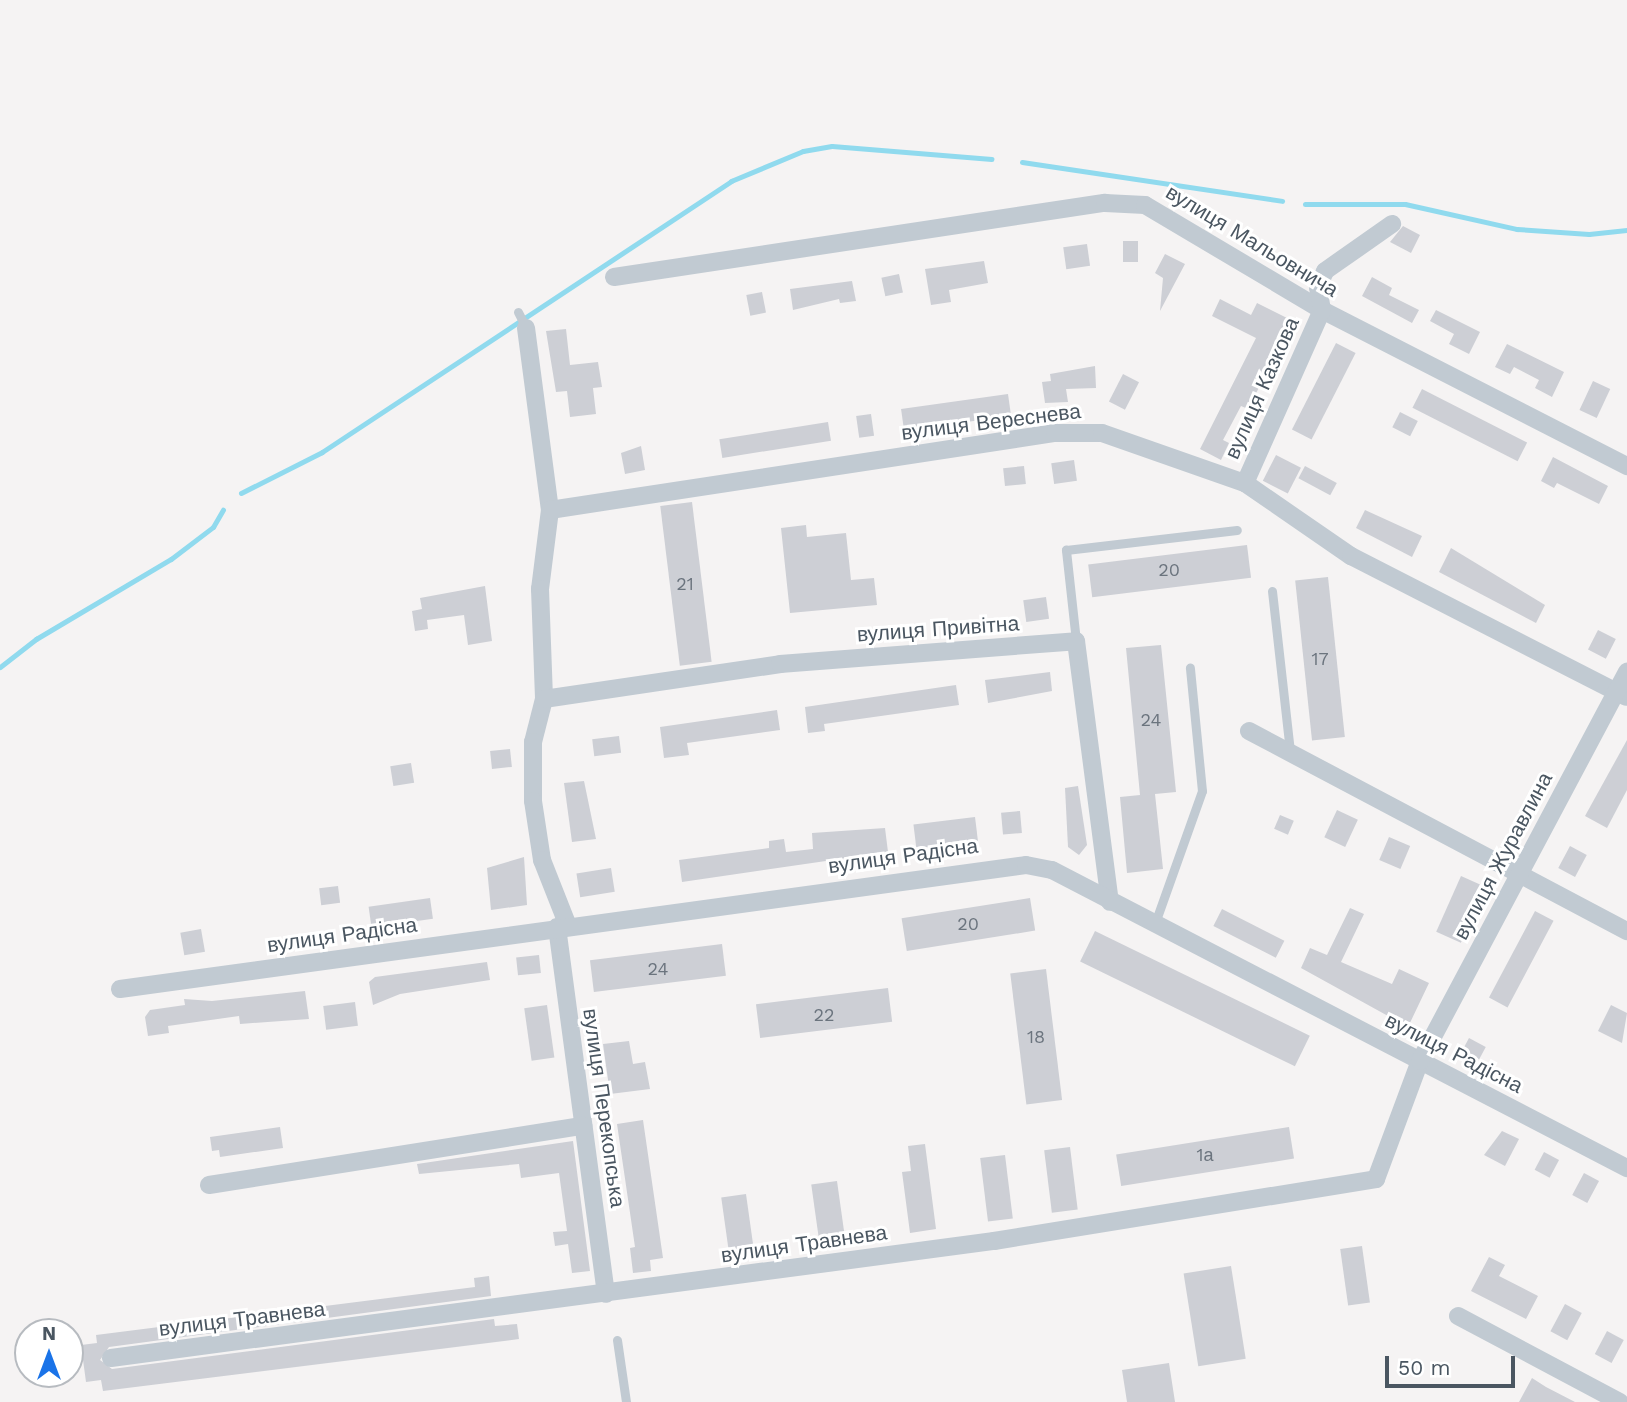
<!DOCTYPE html>
<html>
<head>
<meta charset="utf-8">
<style>
	body { margin:0 }
	#map { position:relative; width:1627px; height:1402px; overflow:hidden; background:#f5f3f3; font-family:"Work Sans",sans-serif }
	div>[style] { position:absolute }
	[style*='--x'] { left:calc(var(--x)*1px); top:calc(var(--y)*1px); width:calc(var(--w)*1px); rotate:calc(var(--a)*1deg) }
	.stream>* { height:5px; margin:-2.5px; padding:0 2.5px; transform-origin:2.5px; border-radius:2.5px; background:#90daee }
	.building>* { inset:0; background:#cdcfd5; transform-origin:0 0 }
	.service>* { height:9px; margin:-4.5px; padding:0 4.5px; transform-origin:4.5px; border-radius:4.5px; background:#c1cad2 }
	.minor>* { height:18px; margin:-9px; padding:0 9px; transform-origin:9px; border-radius:9px; background:#c1cad2 }
	span { translate:-50% -50%; white-space:nowrap; text-align:center; line-height:1.15; -webkit-text-stroke:6px #fff; paint-order:stroke }
	.number-label { font-size:18px; color:#6b747e }
	.number-label span { -webkit-text-stroke-width:0 }
	.street-label { font-size:21px; color:#4a5661 }
	.north { position:absolute; left:14px; top:1318px; width:70px; height:70px; box-sizing:border-box; background:#fff; border:2px solid #b7bbc0; border-radius:50%; rotate:0deg; font-size:19px; font-weight:700; line-height:28px; text-align:center; color:#4a5661 }
	.north::after { content:''; display:block; margin:auto; width:24px; height:32px; background:#1a73e8; clip-path:polygon(50% 0,100% 100%,50% 72%,0 100%) }
	.scale { position:absolute; left:1385px; top:1356px; width:130px; height:32px; box-sizing:border-box; border:4px solid #4a5661; border-top:0; padding-left:9px; font-size:21px; line-height:24px; white-space:nowrap; color:#4a5661; -webkit-text-stroke:5px #fff; paint-order:stroke }
</style>
</head>
<body>
<div id="map">
	<div class="stream">
		<div style="--x:1022;--y:162;--w:263;--a:8.5"></div>
		<div style="--x:1305;--y:204;--w:100;--a:0"></div>
		<div style="--x:1405;--y:204;--w:115;--a:12.6"></div>
		<div style="--x:1517;--y:229;--w:72;--a:4"></div>
		<div style="--x:1589;--y:234;--w:38;--a:-6"></div>
		<div style="--x:241;--y:493;--w:91;--a:-26.8"></div>
		<div style="--x:322;--y:452;--w:491;--a:-33.5"></div>
		<div style="--x:731;--y:181;--w:78;--a:-22.6"></div>
		<div style="--x:803;--y:151;--w:29;--a:-10"></div>
		<div style="--x:832;--y:146;--w:160;--a:4.7"></div>
		<div style="--x:0;--y:667;--w:46;--a:-37.9"></div>
		<div style="--x:36;--y:639;--w:157;--a:-30.7"></div>
		<div style="--x:171;--y:559;--w:53;--a:-37.3"></div>
		<div style="--x:213;--y:527;--w:20;--a:-60"></div>
	</div>
	<div class="building">
		<div style="clip-path:polygon(1403px 226px,1420px 235px,1411px 253px,1390px 242px)"></div>
		<div style="left:1123px;top:241px;width:15px;height:21px"></div>
		<div style="left:1087px;top:244px;width:22px;height:24px;rotate:82deg"></div>
		<div style="clip-path:polygon(1165px 254px,1185px 264px,1160px 311px,1163px 278px,1155px 273px)"></div>
		<div style="clip-path:polygon(984px 261px,988px 283px,949px 290px,951px 302px,931px 305px,925px 269px)"></div>
		<div style="left:899px;top:274px;width:19px;height:18px;rotate:78deg"></div>
		<div style="clip-path:polygon(1372px 277px,1392px 288px,1389px 295px,1419px 310px,1412px 323px,1362px 296px)"></div>
		<div style="clip-path:polygon(852px 281px,856px 301px,840px 303px,839px 299px,793px 310px,790px 289px)"></div>
		<div style="left:762px;top:292px;width:21px;height:16px;rotate:79deg"></div>
		<div style="clip-path:polygon(1220px 299px,1251px 315px,1257px 303px,1293px 321px,1248px 409px,1241px 406px,1223px 440px,1229px 443px,1221px 460px,1200px 449px,1256px 338px,1212px 316px)"></div>
		<div style="clip-path:polygon(1436px 310px,1480px 332px,1469px 354px,1449px 344px,1454px 334px,1430px 321px)"></div>
		<div style="clip-path:polygon(566px 329px,570px 365px,598px 362px,602px 387px,593px 388px,596px 414px,570px 417px,567px 391px,556px 392px,546px 331px)"></div>
		<div style="left:1336px;top:343px;width:22px;height:97px;rotate:27deg"></div>
		<div style="clip-path:polygon(1507px 344px,1564px 372px,1552px 397px,1535px 388px,1539px 380px,1514px 367px,1510px 374px,1495px 367px)"></div>
		<div style="clip-path:polygon(1095px 366px,1096px 388px,1066px 389px,1068px 402px,1045px 403px,1042px 382px,1051px 381px,1050px 374px)"></div>
		<div style="left:1123px;top:374px;width:18px;height:31px;rotate:27deg"></div>
		<div style="left:1593px;top:381px;width:19px;height:32px;rotate:25deg"></div>
		<div style="left:1422px;top:389px;width:118px;height:21px;rotate:27deg"></div>
		<div style="left:1008px;top:394px;width:22px;height:108px;rotate:82deg"></div>
		<div style="left:1400px;top:412px;width:20px;height:17px;rotate:27deg"></div>
		<div style="left:871px;top:414px;width:22px;height:15px;rotate:82deg"></div>
		<div style="left:828px;top:422px;width:19px;height:110px;rotate:81deg"></div>
		<div style="clip-path:polygon(641px 446px,645px 470px,625px 474px,621px 453px)"></div>
		<div style="left:1276px;top:455px;width:28px;height:29px;rotate:27deg"></div>
		<div style="clip-path:polygon(1553px 457px,1608px 486px,1599px 504px,1557px 483px,1554px 488px,1541px 481px)"></div>
		<div style="left:1074px;top:460px;width:21px;height:23px;rotate:82deg"></div>
		<div style="left:1024px;top:466px;width:18px;height:21px;rotate:84deg"></div>
		<div style="left:1305px;top:466px;width:36px;height:14px;rotate:28deg"></div>
		<div style="left:692px;top:502px;width:161px;height:32px;rotate:83deg"></div>
		<div style="clip-path:polygon(1365px 510px,1422px 536px,1412px 557px,1356px 528px)"></div>
		<div style="clip-path:polygon(806px 525px,807px 537px,846px 533px,851px 580px,874px 578px,877px 605px,790px 613px,781px 528px)"></div>
		<div style="left:1247px;top:545px;width:33px;height:160px;rotate:83deg"></div>
		<div style="clip-path:polygon(1451px 548px,1545px 605px,1536px 623px,1439px 572px)"></div>
		<div style="left:1328px;top:577px;width:161px;height:33px;rotate:84deg"></div>
		<div style="clip-path:polygon(485px 586px,492px 641px,468px 645px,464px 615px,427px 620px,428px 629px,415px 631px,412px 611px,422px 609px,420px 598px)"></div>
		<div style="left:1046px;top:597px;width:22px;height:23px;rotate:82deg"></div>
		<div style="left:1598px;top:630px;width:20px;height:22px;rotate:27deg"></div>
		<div style="clip-path:polygon(1161px 645px,1176px 792px,1155px 794px,1163px 869px,1127px 873px,1120px 797px,1140px 795px,1126px 648px)"></div>
		<div style="clip-path:polygon(1050px 672px,1052px 691px,988px 703px,985px 680px)"></div>
		<div style="clip-path:polygon(956px 685px,959px 705px,824px 724px,825px 731px,808px 733px,805px 707px)"></div>
		<div style="clip-path:polygon(777px 710px,780px 730px,687px 743px,689px 755px,664px 758px,660px 727px)"></div>
		<div style="left:619px;top:736px;width:17px;height:27px;rotate:83deg"></div>
		<div style="clip-path:polygon(1627px 740px,1627px 790px,1607px 828px,1585px 816px)"></div>
		<div style="left:510px;top:749px;width:18px;height:20px;rotate:84deg"></div>
		<div style="left:411px;top:763px;width:20px;height:21px;rotate:81deg"></div>
		<div style="clip-path:polygon(584px 781px,596px 839px,572px 842px,564px 783px)"></div>
		<div style="clip-path:polygon(1078px 786px,1087px 845px,1079px 855px,1068px 847px,1065px 788px)"></div>
		<div style="left:1337px;top:810px;width:23px;height:30px;rotate:25deg"></div>
		<div style="left:1020px;top:811px;width:22px;height:19px;rotate:85deg"></div>
		<div style="left:1280px;top:815px;width:15px;height:15px;rotate:23deg"></div>
		<div style="left:975px;top:817px;width:24px;height:62px;rotate:83deg"></div>
		<div style="clip-path:polygon(885px 828px,888px 852px,682px 882px,679px 860px,769px 848px,769px 841px,784px 839px,786px 852px,813px 849px,812px 833px)"></div>
		<div style="left:1389px;top:837px;width:23px;height:25px;rotate:23deg"></div>
		<div style="left:1570px;top:846px;width:19px;height:25px;rotate:28deg"></div>
		<div style="clip-path:polygon(524px 857px,527px 905px,491px 910px,487px 868px)"></div>
		<div style="left:611px;top:868px;width:24px;height:35px;rotate:81deg"></div>
		<div style="left:1461px;top:876px;width:27px;height:61px;rotate:24deg"></div>
		<div style="left:338px;top:886px;width:17px;height:19px;rotate:83deg"></div>
		<div style="left:430px;top:898px;width:21px;height:62px;rotate:82deg"></div>
		<div style="left:1030px;top:898px;width:33px;height:130px;rotate:81deg"></div>
		<div style="clip-path:polygon(1350px 908px,1364px 914px,1341px 962px,1392px 984px,1399px 969px,1429px 983px,1408px 1027px,1301px 968px,1310px 948px,1327px 955px)"></div>
		<div style="left:1222px;top:909px;width:70px;height:19px;rotate:27deg"></div>
		<div style="left:1535px;top:911px;width:21px;height:98px;rotate:28deg"></div>
		<div style="left:201px;top:929px;width:23px;height:21px;rotate:80deg"></div>
		<div style="left:1095px;top:931px;width:239px;height:34px;rotate:26deg"></div>
		<div style="left:722px;top:944px;width:32px;height:133px;rotate:83deg"></div>
		<div style="left:539px;top:955px;width:18px;height:23px;rotate:84deg"></div>
		<div style="clip-path:polygon(487px 962px,490px 980px,400px 994px,373px 1005px,369px 982px,375px 977px)"></div>
		<div style="left:1046px;top:969px;width:132px;height:36px;rotate:83deg"></div>
		<div style="left:888px;top:988px;width:34px;height:133px;rotate:83deg"></div>
		<div style="clip-path:polygon(305px 991px,309px 1019px,240px 1024px,239px 1016px,168px 1026px,169px 1033px,148px 1036px,145px 1017px,150px 1010px,185px 1005px,184px 999px,212px 1001px)"></div>
		<div style="left:355px;top:1002px;width:24px;height:32px;rotate:83deg"></div>
		<div style="left:547px;top:1005px;width:53px;height:23px;rotate:82deg"></div>
		<div style="clip-path:polygon(1611px 1005px,1627px 1013px,1622px 1043px,1598px 1031px)"></div>
		<div style="left:1469px;top:1038px;width:19px;height:14px;rotate:28deg"></div>
		<div style="clip-path:polygon(629px 1041px,633px 1064px,645px 1062px,650px 1089px,610px 1094px,603px 1044px)"></div>
		<div style="clip-path:polygon(643px 1120px,663px 1258px,650px 1260px,651px 1271px,633px 1273px,630px 1248px,635px 1247px,617px 1124px)"></div>
		<div style="clip-path:polygon(280px 1127px,283px 1148px,220px 1157px,219px 1150px,212px 1151px,210px 1137px)"></div>
		<div style="left:1289px;top:1127px;width:32px;height:175px;rotate:81deg"></div>
		<div style="clip-path:polygon(1502px 1131px,1519px 1139px,1505px 1166px,1484px 1155px)"></div>
		<div style="clip-path:polygon(573px 1141px,590px 1271px,572px 1273px,568px 1244px,555px 1246px,553px 1232px,567px 1231px,559px 1173px,521px 1178px,519px 1164px,419px 1174px,417px 1164px)"></div>
		<div style="clip-path:polygon(925px 1144px,936px 1229px,910px 1233px,902px 1172px,911px 1171px,908px 1146px)"></div>
		<div style="left:1070px;top:1147px;width:63px;height:26px;rotate:83deg"></div>
		<div style="left:1544px;top:1152px;width:17px;height:20px;rotate:28deg"></div>
		<div style="left:1005px;top:1155px;width:64px;height:25px;rotate:83deg"></div>
		<div style="left:1584px;top:1173px;width:17px;height:25px;rotate:28deg"></div>
		<div style="left:837px;top:1181px;width:61px;height:26px;rotate:82deg"></div>
		<div style="left:746px;top:1194px;width:58px;height:25px;rotate:82deg"></div>
		<div style="left:1362px;top:1246px;width:57px;height:22px;rotate:82deg"></div>
		<div style="clip-path:polygon(1489px 1257px,1505px 1265px,1499px 1276px,1538px 1296px,1526px 1319px,1471px 1291px)"></div>
		<div style="left:1231px;top:1266px;width:94px;height:48px;rotate:81deg"></div>
		<div style="clip-path:polygon(489px 1276px,491px 1296px,109px 1347px,100px 1360px,112px 1369px,494px 1319px,495px 1326px,517px 1324px,519px 1339px,103px 1391px,101px 1380px,86px 1382px,81px 1345px,97px 1343px,96px 1335px,475px 1287px,474px 1278px)"></div>
		<div style="left:1565px;top:1304px;width:19px;height:31px;rotate:28deg"></div>
		<div style="left:1607px;top:1331px;width:19px;height:26px;rotate:28deg"></div>
		<div style="clip-path:polygon(1169px 1363px,1175px 1402px,1127px 1402px,1122px 1370px)"></div>
		<div style="clip-path:polygon(1532px 1378px,1546px 1387px,1575px 1402px,1519px 1402px)"></div>
	</div>
	<div class="service">
		<div style="--x:518;--y:312;--w:18;--a:63"></div>
		<div style="--x:1272;--y:591;--w:162;--a:83.6"></div>
		<div style="--x:1076;--y:641;--w:92;--a:-96.3"></div>
		<div style="--x:1066;--y:550;--w:172;--a:-6.7"></div>
		<div style="--x:1155;--y:923;--w:140;--a:-70.4"></div>
		<div style="--x:1202;--y:791;--w:124;--a:-95.6"></div>
		<div style="--x:617;--y:1340;--w:63;--a:81.7"></div>
	</div>
	<div class="minor">
		<div style="--x:614;--y:277;--w:497;--a:-8.6"></div>
		<div style="--x:1105;--y:203;--w:40;--a:2.9"></div>
		<div style="--x:1145;--y:205;--w:206;--a:30.7"></div>
		<div style="--x:1322;--y:310;--w:343;--a:27.1"></div>
		<div style="--x:526;--y:328;--w:184;--a:82.5"></div>
		<div style="--x:550;--y:510;--w:80;--a:97.2"></div>
		<div style="--x:540;--y:589;--w:110;--a:87.9"></div>
		<div style="--x:544;--y:699;--w:44;--a:104.3"></div>
		<div style="--x:533;--y:742;--w:59;--a:90"></div>
		<div style="--x:533;--y:801;--w:60;--a:81.3"></div>
		<div style="--x:542;--y:860;--w:71;--a:68.5"></div>
		<div style="--x:1245;--y:483;--w:189;--a:-66"></div>
		<div style="--x:1322;--y:310;--w:23;--a:-100"></div>
		<div style="--x:1318;--y:287;--w:17;--a:-66"></div>
		<div style="--x:1325;--y:271;--w:82;--a:-35"></div>
		<div style="--x:550;--y:510;--w:511;--a:-8.67"></div>
		<div style="--x:1055;--y:433;--w:47;--a:0"></div>
		<div style="--x:1102;--y:433;--w:151;--a:19.3"></div>
		<div style="--x:1245;--y:483;--w:129;--a:34.6"></div>
		<div style="--x:1351;--y:556;--w:309;--a:27.1"></div>
		<div style="--x:544;--y:699;--w:239;--a:-8.4"></div>
		<div style="--x:780;--y:664;--w:297;--a:-4.4"></div>
		<div style="--x:1076;--y:641;--w:263;--a:82.6"></div>
		<div style="--x:1249;--y:731;--w:428;--a:27.9"></div>
		<div style="--x:557;--y:927;--w:370;--a:82.4"></div>
		<div style="--x:120;--y:989;--w:914;--a:-7.79"></div>
		<div style="--x:1026;--y:865;--w:26;--a:11"></div>
		<div style="--x:1052;--y:870;--w:648;--a:27.4"></div>
		<div style="--x:209;--y:1185;--w:379;--a:-9"></div>
		<div style="--x:1458;--y:1316;--w:183;--a:28"></div>
		<div style="--x:111;--y:1358;--w:891;--a:-7.55"></div>
		<div style="--x:994;--y:1241;--w:387;--a:-9.2"></div>
		<div style="--x:1376;--y:1179;--w:126;--a:-69.6"></div>
		<div style="--x:1420;--y:1061;--w:441;--a:-62"></div>
	</div>
	<div class="number-label">
		<span style="left:1169px;top:570px">20</span>
		<span style="left:685px;top:584px">21</span>
		<span style="left:1320px;top:659px">17</span>
		<span style="left:1151px;top:720px">24</span>
		<span style="left:968px;top:924px">20</span>
		<span style="left:658px;top:969px">24</span>
		<span style="left:824px;top:1015px">22</span>
		<span style="left:1036px;top:1037px">18</span>
		<span style="left:1205px;top:1155px">1а</span>
	</div>
	<div class="street-label">
		<span style="left:1252px;top:241px;rotate:31deg">вулиця Мальовнича</span>
		<span style="left:1262px;top:388px;rotate:-66deg">вулиця Казкова</span>
		<span style="left:991px;top:422px;rotate:-7deg">вулиця Вереснева</span>
		<span style="left:938px;top:629px;rotate:-4deg">вулиця Привітна</span>
		<span style="left:903px;top:856px;rotate:-8deg">вулиця Радісна</span>
		<span style="left:1503px;top:856px;rotate:-62deg">вулиця Журавлина</span>
		<span style="left:342px;top:935px;rotate:-8deg">вулиця Радісна</span>
		<span style="left:1454px;top:1053px;rotate:27deg">вулиця Радісна</span>
		<span style="left:604px;top:1108px;rotate:82deg">вулиця Перекопська</span>
		<span style="left:804px;top:1244px;rotate:-8deg">вулиця Травнева</span>
		<span style="left:242px;top:1319px;rotate:-7deg">вулиця Травнева</span>
	</div>
	<div class="north">N</div>
	<div class="scale">50 m</div>
</div>
</body>
</html>
